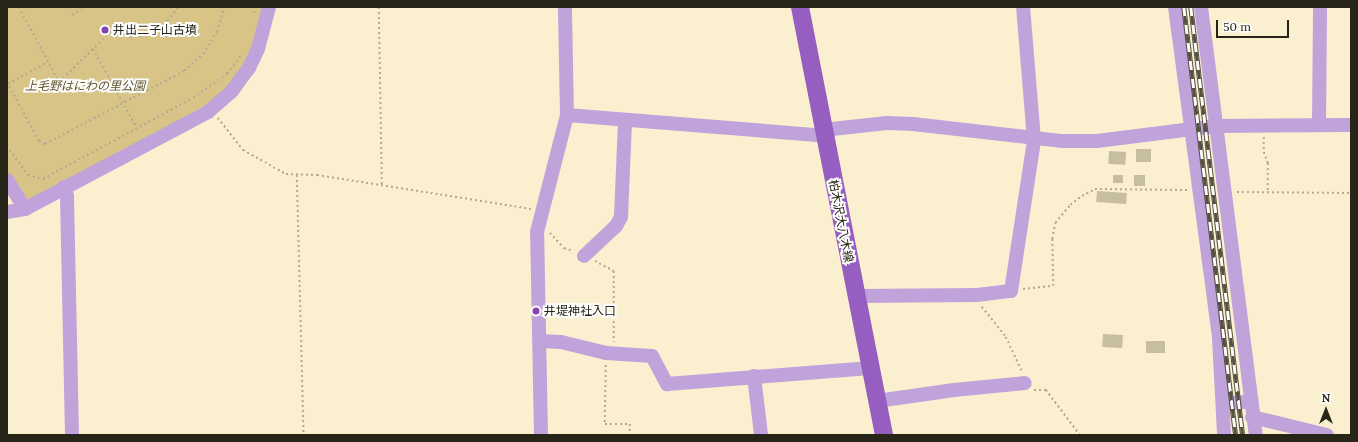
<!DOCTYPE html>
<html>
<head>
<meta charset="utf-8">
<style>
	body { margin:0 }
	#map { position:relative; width:1358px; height:442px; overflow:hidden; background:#faf0d0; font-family:Lora,"Noto Sans JP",serif }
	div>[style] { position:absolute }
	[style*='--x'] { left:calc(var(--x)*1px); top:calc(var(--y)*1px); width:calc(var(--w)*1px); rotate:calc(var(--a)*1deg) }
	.green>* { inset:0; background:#d7c486 }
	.building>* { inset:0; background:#c7be9f; transform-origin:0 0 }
	.path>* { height:1.5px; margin-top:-0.75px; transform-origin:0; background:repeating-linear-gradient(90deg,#b2aa91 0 2px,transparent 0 5px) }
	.minor>* { height:14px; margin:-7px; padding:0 7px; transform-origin:7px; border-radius:7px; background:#c0a3da }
	.major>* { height:18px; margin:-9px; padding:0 9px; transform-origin:9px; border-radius:9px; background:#975ec2 }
	.rail>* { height:4.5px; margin-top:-2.25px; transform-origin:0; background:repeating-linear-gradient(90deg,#fdfdfd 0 9px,#555040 0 18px); box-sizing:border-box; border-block:1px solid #555040 }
	.dots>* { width:11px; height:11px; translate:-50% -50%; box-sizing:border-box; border:2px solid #fdfdfd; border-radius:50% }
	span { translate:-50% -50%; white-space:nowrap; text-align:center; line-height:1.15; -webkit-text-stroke:4px #fdfdfd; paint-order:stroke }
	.poi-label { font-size:12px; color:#272418 }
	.left { translate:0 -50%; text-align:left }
	.park-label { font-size:12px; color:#60532a; font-style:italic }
	.street-label { font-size:12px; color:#272418 }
	.frame { position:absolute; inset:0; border:8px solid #272418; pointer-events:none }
	.north { position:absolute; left:1306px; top:390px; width:40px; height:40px; -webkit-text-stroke:3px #fdfdfd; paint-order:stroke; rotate:0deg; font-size:11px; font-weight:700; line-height:16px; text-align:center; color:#272418 }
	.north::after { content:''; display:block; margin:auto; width:14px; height:18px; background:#272418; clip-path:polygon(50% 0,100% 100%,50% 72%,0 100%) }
	.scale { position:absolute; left:1216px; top:20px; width:73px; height:18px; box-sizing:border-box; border:2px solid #272418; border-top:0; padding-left:5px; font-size:12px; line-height:14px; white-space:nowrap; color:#272418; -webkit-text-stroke:3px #fdfdfd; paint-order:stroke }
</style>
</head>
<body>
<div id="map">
	<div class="green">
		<div style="clip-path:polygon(7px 7px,265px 7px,255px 47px,221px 97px,26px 204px,7px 171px)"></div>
	</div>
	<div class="building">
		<div style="left:1136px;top:149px;width:15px;height:13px"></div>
		<div style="left:1109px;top:151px;width:17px;height:13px;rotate:3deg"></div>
		<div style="left:1113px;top:175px;width:10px;height:8px"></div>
		<div style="left:1134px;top:175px;width:11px;height:11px"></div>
		<div style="left:1097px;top:191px;width:30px;height:11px;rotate:4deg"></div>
		<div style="left:1103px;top:334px;width:20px;height:13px;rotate:3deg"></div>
		<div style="left:1146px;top:341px;width:19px;height:12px"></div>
	</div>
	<div class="path">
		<div style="--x:19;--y:7;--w:85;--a:61.9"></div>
		<div style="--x:59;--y:82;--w:71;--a:-44.4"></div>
		<div style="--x:110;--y:32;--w:21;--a:14"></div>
		<div style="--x:130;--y:37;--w:20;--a:-6"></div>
		<div style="--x:150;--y:35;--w:13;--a:-29"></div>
		<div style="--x:161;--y:29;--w:28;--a:-52"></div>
		<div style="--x:379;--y:7;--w:178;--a:89"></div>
		<div style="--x:254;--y:13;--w:6;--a:-81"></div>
		<div style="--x:72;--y:15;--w:16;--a:-30"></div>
		<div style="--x:93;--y:49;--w:90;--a:60.9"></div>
		<div style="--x:7;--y:82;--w:67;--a:61.5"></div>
		<div style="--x:39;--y:141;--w:7;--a:27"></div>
		<div style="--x:45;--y:144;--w:157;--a:-27.7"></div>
		<div style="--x:184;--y:71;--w:25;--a:-42"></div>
		<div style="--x:203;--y:54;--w:26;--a:-58"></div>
		<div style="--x:217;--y:32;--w:26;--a:-74"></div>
		<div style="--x:8;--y:84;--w:46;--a:-28.8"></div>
		<div style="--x:218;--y:118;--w:41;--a:52"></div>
		<div style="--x:243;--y:150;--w:49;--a:29.2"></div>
		<div style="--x:286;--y:174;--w:31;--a:2"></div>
		<div style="--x:317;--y:175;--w:217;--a:9"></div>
		<div style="--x:1264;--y:137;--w:15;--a:90"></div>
		<div style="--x:1264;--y:152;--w:12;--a:70"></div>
		<div style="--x:1268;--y:163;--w:29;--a:90"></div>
		<div style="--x:7;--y:146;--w:36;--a:54"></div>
		<div style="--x:28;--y:175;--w:16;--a:15"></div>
		<div style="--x:43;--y:179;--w:170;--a:-28.4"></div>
		<div style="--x:193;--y:98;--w:42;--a:-35.2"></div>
		<div style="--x:227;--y:74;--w:24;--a:-54"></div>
		<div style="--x:297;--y:175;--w:260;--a:88.5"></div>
		<div style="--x:1237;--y:192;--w:114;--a:0.5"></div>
		<div style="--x:550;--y:233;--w:21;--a:47"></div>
		<div style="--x:564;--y:248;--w:9;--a:18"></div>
		<div style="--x:595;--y:261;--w:21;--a:28"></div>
		<div style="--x:614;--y:271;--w:71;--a:90"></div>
		<div style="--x:1023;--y:289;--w:30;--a:-6"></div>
		<div style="--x:1053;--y:286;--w:47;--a:-91.2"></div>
		<div style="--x:1052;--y:239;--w:16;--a:-79"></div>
		<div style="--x:1055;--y:223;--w:23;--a:-50"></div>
		<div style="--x:1070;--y:205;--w:15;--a:-37"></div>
		<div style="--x:1082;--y:196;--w:15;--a:-28"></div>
		<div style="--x:1095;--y:189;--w:92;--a:0.6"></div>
		<div style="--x:982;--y:307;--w:38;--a:51"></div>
		<div style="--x:1006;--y:337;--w:38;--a:65"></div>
		<div style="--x:606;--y:365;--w:59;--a:91"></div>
		<div style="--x:605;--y:424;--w:25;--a:0"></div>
		<div style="--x:630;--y:424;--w:11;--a:90"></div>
		<div style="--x:1034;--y:390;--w:12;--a:0"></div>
		<div style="--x:1046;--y:390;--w:56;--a:52.9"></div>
	</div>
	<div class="minor">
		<div style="--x:1175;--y:7;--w:334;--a:82.4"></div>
		<div style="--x:1219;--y:338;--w:97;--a:87"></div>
		<div style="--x:1201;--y:7;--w:432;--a:82.7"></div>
		<div style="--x:567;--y:115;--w:251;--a:4.6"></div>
		<div style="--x:817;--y:135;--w:16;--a:-22"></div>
		<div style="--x:832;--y:129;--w:55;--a:-6.2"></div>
		<div style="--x:887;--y:123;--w:26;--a:2"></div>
		<div style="--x:913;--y:124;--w:151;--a:6.5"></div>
		<div style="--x:1063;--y:141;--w:34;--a:0"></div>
		<div style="--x:1097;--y:141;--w:120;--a:-7.2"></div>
		<div style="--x:1216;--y:126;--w:135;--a:-0.4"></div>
		<div style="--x:1319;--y:125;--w:118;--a:-89.5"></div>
		<div style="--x:7;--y:180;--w:34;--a:58"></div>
		<div style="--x:64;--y:187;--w:9;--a:72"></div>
		<div style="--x:67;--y:196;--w:239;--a:88.8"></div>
		<div style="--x:7;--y:212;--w:18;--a:-9"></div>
		<div style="--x:25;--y:209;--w:207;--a:-27.9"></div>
		<div style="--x:208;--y:112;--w:32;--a:-41"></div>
		<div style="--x:232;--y:91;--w:29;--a:-54"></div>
		<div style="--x:249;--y:68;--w:21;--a:-65"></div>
		<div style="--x:258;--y:49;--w:43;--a:-75.3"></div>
		<div style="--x:584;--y:256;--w:44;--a:-43.2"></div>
		<div style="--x:616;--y:226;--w:10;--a:-61"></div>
		<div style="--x:621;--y:217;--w:97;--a:-87.6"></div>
		<div style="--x:855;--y:296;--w:122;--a:-0.5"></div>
		<div style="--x:977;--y:295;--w:34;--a:-7"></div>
		<div style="--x:1011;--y:291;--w:153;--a:-81.3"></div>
		<div style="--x:1034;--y:140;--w:133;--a:-94.7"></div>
		<div style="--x:540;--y:341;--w:21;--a:3"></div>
		<div style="--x:561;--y:342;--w:46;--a:13.7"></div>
		<div style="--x:606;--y:353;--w:46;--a:3.7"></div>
		<div style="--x:652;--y:356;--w:32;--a:62"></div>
		<div style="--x:667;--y:384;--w:204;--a:-4.5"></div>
		<div style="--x:754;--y:376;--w:59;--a:83.2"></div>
		<div style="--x:877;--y:401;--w:78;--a:-8.1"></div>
		<div style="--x:954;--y:390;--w:71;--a:-5.6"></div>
		<div style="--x:1223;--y:404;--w:27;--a:-6"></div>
		<div style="--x:1252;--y:417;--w:77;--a:13.5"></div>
		<div style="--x:541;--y:435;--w:203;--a:-91.1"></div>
		<div style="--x:537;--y:232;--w:121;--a:-75.6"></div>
		<div style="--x:567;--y:115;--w:108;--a:-91.1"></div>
	</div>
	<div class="major">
		<div style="--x:800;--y:7;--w:436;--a:78.9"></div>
	</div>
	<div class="rail">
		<div style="--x:1184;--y:7;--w:431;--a:83.1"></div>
		<div style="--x:1191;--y:7;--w:431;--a:83.1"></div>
	</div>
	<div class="dots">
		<div style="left:105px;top:30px;background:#8641b5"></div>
		<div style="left:536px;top:311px;background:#8641b5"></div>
	</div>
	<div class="poi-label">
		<span class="left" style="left:113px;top:30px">井出二子山古墳</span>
		<span class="left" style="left:544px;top:311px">井堤神社入口</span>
	</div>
	<div class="park-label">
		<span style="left:85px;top:86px">上毛野はにわの里公園</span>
	</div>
	<div class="street-label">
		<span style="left:841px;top:221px;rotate:79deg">柏木沢大八木線</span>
	</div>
	<div class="frame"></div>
	<div class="north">N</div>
	<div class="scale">50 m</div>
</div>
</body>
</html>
